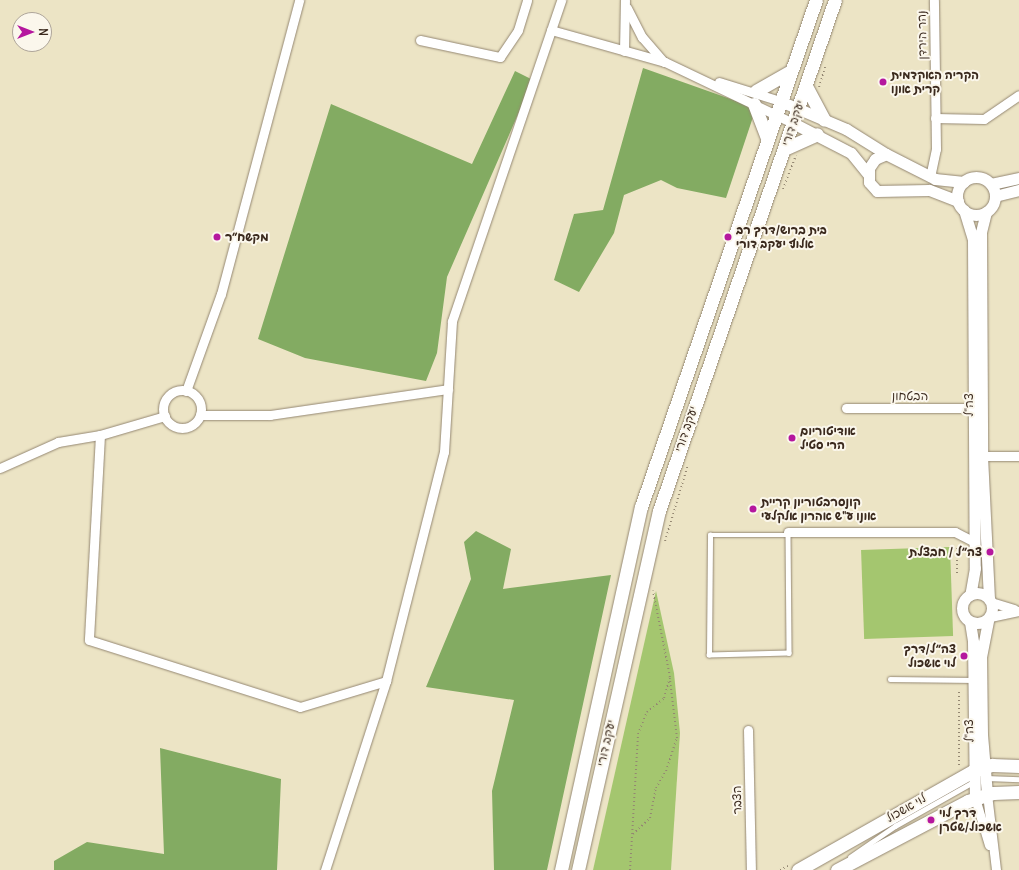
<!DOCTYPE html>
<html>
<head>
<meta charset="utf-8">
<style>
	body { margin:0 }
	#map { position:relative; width:1019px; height:870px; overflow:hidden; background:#ece4c5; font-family:Delius,"Playpen Sans Hebrew",sans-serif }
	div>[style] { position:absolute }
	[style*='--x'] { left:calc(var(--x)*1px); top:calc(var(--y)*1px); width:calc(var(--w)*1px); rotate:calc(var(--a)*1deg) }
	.green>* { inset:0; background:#a4c66f; transform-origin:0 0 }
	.forest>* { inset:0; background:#83ab62 }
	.path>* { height:2px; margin-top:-1px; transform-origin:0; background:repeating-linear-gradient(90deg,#948772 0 1px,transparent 0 4px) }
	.roads { filter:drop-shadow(0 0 1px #948772) drop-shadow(0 0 1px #948772) }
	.service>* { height:4.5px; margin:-2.25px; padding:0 2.25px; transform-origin:2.25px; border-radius:2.25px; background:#fff }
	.minor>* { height:9px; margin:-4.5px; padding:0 4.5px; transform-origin:4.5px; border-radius:4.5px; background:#fff }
	.minor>.ring { margin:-4.5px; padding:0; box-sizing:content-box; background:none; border:9px solid #fff; border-radius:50% }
	.tertiary>* { height:11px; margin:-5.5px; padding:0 5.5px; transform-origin:5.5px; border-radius:5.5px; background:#fff }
	.tertiary>.ring { margin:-5.5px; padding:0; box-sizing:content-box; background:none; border:11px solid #fff; border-radius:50% }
	.secondary>* { height:13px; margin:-6.5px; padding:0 6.5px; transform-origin:6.5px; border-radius:6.5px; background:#fff }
	.dots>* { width:11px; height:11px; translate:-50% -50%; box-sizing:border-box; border:2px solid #fbf7ec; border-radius:50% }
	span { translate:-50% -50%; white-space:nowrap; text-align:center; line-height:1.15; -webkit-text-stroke:4px #fbf7ec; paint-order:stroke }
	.street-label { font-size:12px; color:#3b2a1e }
	.poi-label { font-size:12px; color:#3b2a1e; font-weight:700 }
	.left { translate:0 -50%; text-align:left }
	.right { translate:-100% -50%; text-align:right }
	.north { position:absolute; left:12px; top:12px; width:40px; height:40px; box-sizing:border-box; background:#fbf7ec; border:1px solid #aea59a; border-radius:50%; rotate:90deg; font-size:11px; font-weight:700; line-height:16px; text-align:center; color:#3b2a1e }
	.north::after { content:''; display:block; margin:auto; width:14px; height:18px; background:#b5179e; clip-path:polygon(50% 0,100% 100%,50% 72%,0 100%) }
</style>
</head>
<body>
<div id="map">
	<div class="green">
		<div style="left:950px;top:547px;width:89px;height:89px;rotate:88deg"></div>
		<div style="clip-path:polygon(656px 591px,674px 673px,680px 733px,671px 870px,593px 870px)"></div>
	</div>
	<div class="forest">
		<div style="clip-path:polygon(643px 68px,756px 108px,726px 198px,677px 188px,661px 180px,624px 195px,614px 233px,579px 292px,554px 280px,574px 214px,603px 210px)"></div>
		<div style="clip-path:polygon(515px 71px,533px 80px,447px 277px,437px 353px,426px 381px,305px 358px,258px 339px,331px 104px,472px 164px)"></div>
		<div style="clip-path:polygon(476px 531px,511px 549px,503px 589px,611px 575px,547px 870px,494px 870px,492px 791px,514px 700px,426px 687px,471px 579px,464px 542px)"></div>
		<div style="clip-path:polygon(160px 748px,281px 779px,277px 870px,54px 870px,54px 861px,87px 842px,164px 854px)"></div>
	</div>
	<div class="path">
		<div style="--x:819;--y:87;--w:21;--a:-73"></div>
		<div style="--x:783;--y:189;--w:36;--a:-69"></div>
		<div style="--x:665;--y:541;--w:79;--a:-73.2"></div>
		<div style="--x:957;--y:548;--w:27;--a:90"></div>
		<div style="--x:959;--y:692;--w:74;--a:90"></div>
		<div style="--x:633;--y:834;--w:23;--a:-43"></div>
		<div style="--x:650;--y:818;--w:31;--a:-79"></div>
		<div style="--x:656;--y:788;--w:20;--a:-60"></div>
		<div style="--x:666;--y:771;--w:35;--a:-72"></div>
		<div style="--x:677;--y:738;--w:58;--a:-96.9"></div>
		<div style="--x:630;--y:870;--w:136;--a:-86.6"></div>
		<div style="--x:638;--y:734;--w:24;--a:-68"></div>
		<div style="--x:647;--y:712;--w:22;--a:-39"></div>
		<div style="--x:664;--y:698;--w:22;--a:-74"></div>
		<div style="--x:670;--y:677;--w:88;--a:-101.2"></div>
		<div style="--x:780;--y:870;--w:9;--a:-27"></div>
	</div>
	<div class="roads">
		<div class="service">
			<div style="--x:788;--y:532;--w:121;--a:89.5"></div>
			<div style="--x:789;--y:653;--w:80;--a:178.6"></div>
			<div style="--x:709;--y:655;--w:120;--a:-89.5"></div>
			<div style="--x:710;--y:535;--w:78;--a:0"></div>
			<div style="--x:890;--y:679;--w:83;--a:0.7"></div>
			<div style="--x:986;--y:778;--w:33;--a:2"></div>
			<div style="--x:850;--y:857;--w:55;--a:-34.6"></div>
			<div style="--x:895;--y:826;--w:92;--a:-29.4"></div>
		</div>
		<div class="minor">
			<div style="--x:627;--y:8;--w:33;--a:63"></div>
			<div style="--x:642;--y:37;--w:33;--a:49"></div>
			<div style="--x:551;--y:30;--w:118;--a:15.7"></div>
			<div style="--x:665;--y:62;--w:142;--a:25.5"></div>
			<div style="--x:420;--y:40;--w:82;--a:12"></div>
			<div style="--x:500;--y:57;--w:32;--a:-56"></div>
			<div style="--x:518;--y:30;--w:31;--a:-73"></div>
			<div style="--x:624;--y:51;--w:51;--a:-88.9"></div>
			<div style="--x:719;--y:82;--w:64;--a:17.3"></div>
			<div style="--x:935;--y:118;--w:49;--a:1.2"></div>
			<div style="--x:984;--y:119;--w:42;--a:-34.4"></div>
			<div style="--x:930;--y:177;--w:29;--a:-78"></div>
			<div style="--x:936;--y:149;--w:149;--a:-90.8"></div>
			<div class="ring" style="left:163px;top:390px;width:29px;height:29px"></div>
			<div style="--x:186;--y:391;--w:103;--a:-70.2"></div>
			<div style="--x:221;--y:294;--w:304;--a:-75.1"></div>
			<div style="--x:846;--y:408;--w:128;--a:0"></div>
			<div style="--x:200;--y:415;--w:70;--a:0"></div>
			<div style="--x:270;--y:415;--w:180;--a:-8.3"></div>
			<div style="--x:165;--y:416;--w:68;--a:163.7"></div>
			<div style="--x:100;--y:435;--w:205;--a:93.1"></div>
			<div style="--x:89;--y:640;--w:221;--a:17.6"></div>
			<div style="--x:300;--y:707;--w:90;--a:-16.8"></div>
			<div style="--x:982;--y:456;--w:37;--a:0"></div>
			<div style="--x:0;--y:468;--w:64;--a:-24.1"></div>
			<div style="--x:58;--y:442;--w:43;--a:-9.5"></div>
			<div style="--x:788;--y:532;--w:167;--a:0"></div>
			<div style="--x:955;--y:532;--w:22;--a:27"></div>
			<div style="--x:991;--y:602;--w:24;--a:17"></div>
			<div style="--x:990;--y:617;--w:30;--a:-12"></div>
			<div style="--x:748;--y:730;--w:140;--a:88.8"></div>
			<div style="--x:987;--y:794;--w:77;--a:83.2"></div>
			<div style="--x:975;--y:798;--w:49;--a:73.4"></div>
			<div style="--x:325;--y:870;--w:199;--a:-72.1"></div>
			<div style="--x:386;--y:681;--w:236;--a:-75.8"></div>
			<div style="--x:444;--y:452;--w:131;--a:-86.5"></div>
			<div style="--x:452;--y:321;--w:339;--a:-71.2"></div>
		</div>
		<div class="tertiary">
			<div style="--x:780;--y:101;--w:72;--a:23"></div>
			<div style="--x:846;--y:129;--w:47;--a:32"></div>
			<div style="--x:793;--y:123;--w:65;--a:27.3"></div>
			<div style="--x:851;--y:153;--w:27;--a:51"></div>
			<div class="ring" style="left:957px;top:177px;width:27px;height:27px"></div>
			<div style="--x:991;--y:184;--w:29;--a:-12"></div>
			<div style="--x:995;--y:196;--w:25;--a:-14"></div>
			<div style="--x:958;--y:201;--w:31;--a:-159"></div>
			<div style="--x:929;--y:190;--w:52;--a:178.9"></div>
			<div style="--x:877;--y:191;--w:12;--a:-132"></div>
			<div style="--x:869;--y:182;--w:14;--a:-90"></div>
			<div style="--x:869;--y:168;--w:11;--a:-56"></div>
			<div style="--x:875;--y:159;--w:12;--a:-24"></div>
			<div style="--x:886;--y:154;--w:55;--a:27"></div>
			<div style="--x:935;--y:179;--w:29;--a:6"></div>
			<div style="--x:964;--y:210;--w:31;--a:73"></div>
			<div style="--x:973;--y:240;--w:328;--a:89.7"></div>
			<div style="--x:975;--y:568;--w:27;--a:100"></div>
			<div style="--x:986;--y:212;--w:21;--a:104"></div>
			<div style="--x:981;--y:232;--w:224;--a:89.7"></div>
			<div style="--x:982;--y:456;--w:143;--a:87.2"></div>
			<div class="ring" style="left:962px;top:593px;width:19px;height:19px"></div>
			<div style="--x:970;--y:622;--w:20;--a:81"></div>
			<div style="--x:973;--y:642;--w:156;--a:89.3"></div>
			<div style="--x:987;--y:794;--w:59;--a:-94.8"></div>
			<div style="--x:982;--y:735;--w:78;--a:-90.7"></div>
			<div style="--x:981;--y:657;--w:38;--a:-79"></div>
		</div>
		<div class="secondary">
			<div style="--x:806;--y:86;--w:38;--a:62"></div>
			<div style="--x:756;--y:91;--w:40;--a:-29.7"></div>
			<div style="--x:754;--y:104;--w:36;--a:69"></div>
			<div style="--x:784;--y:149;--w:36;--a:-24"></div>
			<div style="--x:561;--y:870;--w:372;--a:-77.6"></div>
			<div style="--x:641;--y:507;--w:536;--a:-70.96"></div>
			<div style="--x:578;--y:870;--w:368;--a:-77.3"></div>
			<div style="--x:659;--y:511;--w:540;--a:-71"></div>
			<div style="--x:798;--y:870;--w:201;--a:-29.5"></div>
			<div style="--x:973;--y:771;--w:20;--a:-18"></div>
			<div style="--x:992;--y:765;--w:27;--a:2"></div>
			<div style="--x:837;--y:870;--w:148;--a:-27.8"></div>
			<div style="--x:968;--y:801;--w:26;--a:-18"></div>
			<div style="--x:993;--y:793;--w:26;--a:-2"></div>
		</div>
	</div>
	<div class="dots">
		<div style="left:883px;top:82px;background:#b5179e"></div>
		<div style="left:217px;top:237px;background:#b5179e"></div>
		<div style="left:728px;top:237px;background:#b5179e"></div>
		<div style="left:792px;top:438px;background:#b5179e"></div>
		<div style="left:753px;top:509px;background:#b5179e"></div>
		<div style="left:990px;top:552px;background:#b5179e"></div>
		<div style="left:964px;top:656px;background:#b5179e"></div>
		<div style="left:931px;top:820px;background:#b5179e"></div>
	</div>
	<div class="street-label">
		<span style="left:922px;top:35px;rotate:-91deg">נהר הירדן</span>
		<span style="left:793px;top:123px;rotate:-71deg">יעקב דורי</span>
		<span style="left:910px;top:396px">הבטחון</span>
		<span style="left:969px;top:405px;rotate:-90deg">צה"ל</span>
		<span style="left:686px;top:429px;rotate:-71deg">יעקב דורי</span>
		<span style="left:969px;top:731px;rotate:-92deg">צה"ל</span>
		<span style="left:606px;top:743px;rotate:-77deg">יעקב דורי</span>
		<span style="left:737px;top:800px;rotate:-91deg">הצבר</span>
		<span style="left:906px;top:808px;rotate:-30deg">לוי אשכול</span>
	</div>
	<div class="poi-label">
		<span class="left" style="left:891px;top:82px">הקריה האקדמית<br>קרית אונו</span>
		<span class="left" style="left:736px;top:237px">בית ברוש/דרך רב<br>אלוף יעקב דורי</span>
		<span class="left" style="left:225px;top:237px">מקשח״ר</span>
		<span class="left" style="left:800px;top:438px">אודיטוריום<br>הרי סטיל</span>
		<span class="left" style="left:761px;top:509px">קונסרבטוריון קריית<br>אונו ע"ש אהרון אלקלעי</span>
		<span class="right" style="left:982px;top:552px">צה״ל / חבצלת</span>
		<span class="right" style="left:956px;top:656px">צה״ל/דרך<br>לוי אשכול</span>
		<span class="left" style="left:939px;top:820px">דרך לוי<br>אשכול/שטרן</span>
	</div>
	<div class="north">N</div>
</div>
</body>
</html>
